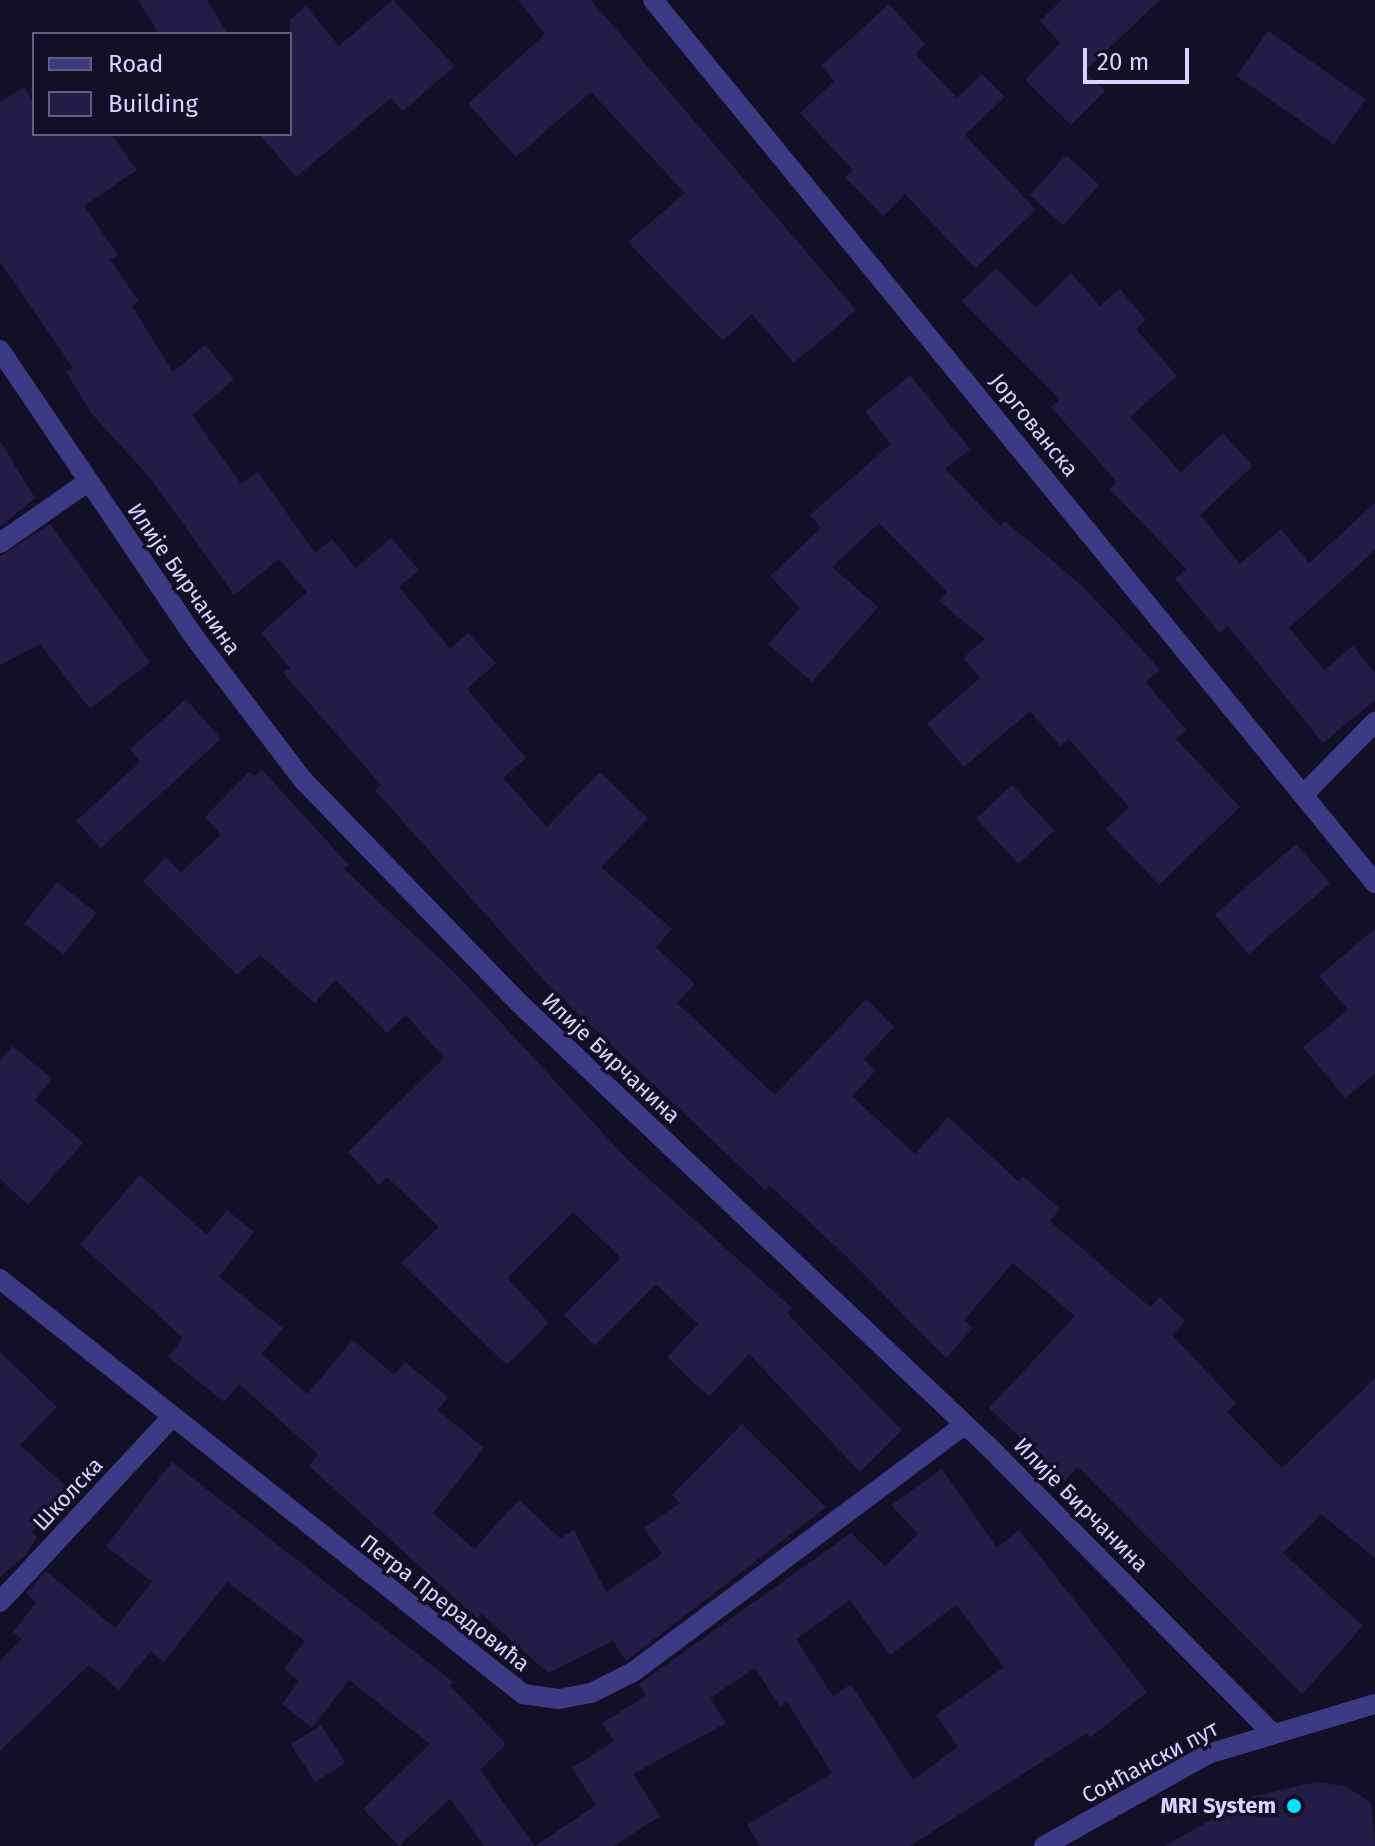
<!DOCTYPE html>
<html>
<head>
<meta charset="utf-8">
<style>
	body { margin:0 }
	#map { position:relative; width:1375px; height:1846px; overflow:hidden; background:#130f26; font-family:"Fira Sans",sans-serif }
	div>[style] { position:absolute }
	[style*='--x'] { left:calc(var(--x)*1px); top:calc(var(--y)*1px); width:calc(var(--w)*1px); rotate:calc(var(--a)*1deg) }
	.building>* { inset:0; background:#241b47; transform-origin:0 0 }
	.street>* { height:20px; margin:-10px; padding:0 10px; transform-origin:10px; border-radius:10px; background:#3d3a85 }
	.dots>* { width:22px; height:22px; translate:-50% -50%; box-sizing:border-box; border:4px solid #130f26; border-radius:50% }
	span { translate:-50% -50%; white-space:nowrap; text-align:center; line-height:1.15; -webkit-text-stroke:7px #130f26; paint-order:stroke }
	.street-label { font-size:22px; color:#d9d4ff }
	.poi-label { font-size:22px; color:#d9d4ff; font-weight:700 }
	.right { translate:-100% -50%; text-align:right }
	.legend { position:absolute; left:32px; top:32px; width:260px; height:104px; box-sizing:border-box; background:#130f26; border:2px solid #625e7d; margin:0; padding:10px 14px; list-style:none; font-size:24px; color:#d9d4ff }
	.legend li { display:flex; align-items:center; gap:16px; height:40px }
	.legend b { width:40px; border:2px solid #625e7d }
	.scale { position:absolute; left:1083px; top:48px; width:106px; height:36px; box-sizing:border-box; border:4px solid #d9d4ff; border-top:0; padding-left:10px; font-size:24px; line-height:28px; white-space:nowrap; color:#d9d4ff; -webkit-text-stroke:6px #130f26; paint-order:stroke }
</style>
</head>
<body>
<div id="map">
	<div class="building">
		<div style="clip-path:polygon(138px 0,207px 0,228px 34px,159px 34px)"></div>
		<div style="clip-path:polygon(393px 0,455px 66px,403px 111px,391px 98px,296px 177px,259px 134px,290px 134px,290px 20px,306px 6px,339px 46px)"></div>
		<div style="clip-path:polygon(518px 0,591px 0,856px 310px,794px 363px,752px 314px,723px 341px,628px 242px,685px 193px,591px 92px,516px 157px,468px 104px,545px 34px)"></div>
		<div style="clip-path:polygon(1062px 0,1160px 0,1085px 71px,1105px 91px,1071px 125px,1025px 80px,1060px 43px,1040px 21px)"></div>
		<div style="clip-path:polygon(889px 4px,925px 44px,915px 54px,957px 98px,982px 74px,1005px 97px,965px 135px,1036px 210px,975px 268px,905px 194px,883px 216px,845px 177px,853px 170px,800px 113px,834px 81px,821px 66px)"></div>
		<div style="left:1268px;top:31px;width:119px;height:55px;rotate:35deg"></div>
		<div style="clip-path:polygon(24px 87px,34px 103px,34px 134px,111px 134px,137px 170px,84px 206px,118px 255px,110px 260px,139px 301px,132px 306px,173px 372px,205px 345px,234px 379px,192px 415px,241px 484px,258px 472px,315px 553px,332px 539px,356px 568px,391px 538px,419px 570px,399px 587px,450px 649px,468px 633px,496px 663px,467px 689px,526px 758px,503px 778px,547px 827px,600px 772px,648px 818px,601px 867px,672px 929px,656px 947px,695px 984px,677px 1003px,775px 1095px,866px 999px,894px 1027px,864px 1059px,876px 1070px,852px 1096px,915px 1154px,948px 1117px,1018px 1181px,1023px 1176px,1060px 1209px,1050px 1221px,1150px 1307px,1160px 1297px,1185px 1321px,1172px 1335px,1236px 1403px,1227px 1412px,1282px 1468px,1375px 1378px,1375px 1558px,1321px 1514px,1283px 1553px,1363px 1626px,1302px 1694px,1078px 1467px,1065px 1480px,989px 1408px,1075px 1316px,1013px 1263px,964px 1320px,973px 1328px,946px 1358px,846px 1256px,769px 1185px,765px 1190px,549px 986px,375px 790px,381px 785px,283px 673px,290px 668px,261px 633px,307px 592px,279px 559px,234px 595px,151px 479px,92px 414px,66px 372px,73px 368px,0 262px,0 102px)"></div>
		<div style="left:1066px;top:155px;width:45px;height:54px;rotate:42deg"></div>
		<div style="clip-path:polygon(996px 268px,1036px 308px,1071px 273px,1100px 306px,1120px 289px,1146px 320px,1136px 329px,1177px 376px,1130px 417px,1181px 472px,1223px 433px,1253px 466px,1200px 515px,1240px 564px,1281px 529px,1309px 563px,1375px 503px,1375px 550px,1289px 628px,1324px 670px,1353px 646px,1375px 673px,1375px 700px,1323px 743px,1228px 626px,1220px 633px,1175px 579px,1186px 569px,1110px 489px,1117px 482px,1051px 407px,1060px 399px,962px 301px)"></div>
		<div style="clip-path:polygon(910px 375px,970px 449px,945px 469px,1000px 526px,1005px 521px,1080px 584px,1125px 631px,1160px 670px,1146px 682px,1186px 730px,1176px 739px,1240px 807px,1159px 885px,1106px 829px,1129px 807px,1069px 739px,1060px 746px,1030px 711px,964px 767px,927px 724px,980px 678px,963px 658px,985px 639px,939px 601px,947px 592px,879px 523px,832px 567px,878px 607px,812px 682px,768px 644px,800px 608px,770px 576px,821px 528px,810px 515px,891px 444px,865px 412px)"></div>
		<div style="clip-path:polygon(0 441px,35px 498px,0 527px)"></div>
		<div style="clip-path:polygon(50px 524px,150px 662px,90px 709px,40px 644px,0 665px,0 556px)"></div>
		<div style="clip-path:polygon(186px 699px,221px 739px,101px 848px,76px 821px,140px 762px,130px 749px)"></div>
		<div style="clip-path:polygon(262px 770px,349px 865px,344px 869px,457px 975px,627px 1159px,792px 1308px,787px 1313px,902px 1430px,860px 1472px,749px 1354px,709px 1397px,667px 1357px,698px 1324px,656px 1284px,595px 1346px,564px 1315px,621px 1258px,573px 1212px,507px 1278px,549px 1323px,507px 1365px,401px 1263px,439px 1227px,387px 1177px,379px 1185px,348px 1152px,444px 1058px,406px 1015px,387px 1033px,335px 980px,315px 1003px,260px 955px,237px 975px,143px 881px,166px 857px,181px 872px,221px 835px,205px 817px,250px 771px,254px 776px)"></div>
		<div style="left:1012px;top:785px;width:62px;height:49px;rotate:47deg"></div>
		<div style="left:1296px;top:844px;width:52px;height:108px;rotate:49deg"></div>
		<div style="left:57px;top:882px;width:50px;height:53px;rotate:38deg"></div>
		<div style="clip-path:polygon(1375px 929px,1375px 1074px,1345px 1098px,1303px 1047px,1348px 1010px,1319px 976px)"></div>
		<div style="clip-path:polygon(12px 1046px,52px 1078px,35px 1100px,83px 1143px,28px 1205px,0 1179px,0 1061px)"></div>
		<div style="clip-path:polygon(140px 1175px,207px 1235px,227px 1210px,254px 1232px,219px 1277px,283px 1328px,262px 1354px,307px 1394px,353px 1340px,394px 1375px,405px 1362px,448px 1397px,438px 1410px,484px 1448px,433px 1513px,474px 1549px,519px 1500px,560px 1538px,574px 1530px,606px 1592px,662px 1554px,644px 1528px,680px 1503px,672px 1495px,742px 1424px,826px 1507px,626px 1661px,613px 1641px,548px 1673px,482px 1614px,478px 1619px,309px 1466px,318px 1454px,239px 1384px,224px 1402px,168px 1357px,183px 1338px,80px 1244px)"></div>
		<div style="clip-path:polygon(0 1352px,57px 1407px,20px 1445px,69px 1489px,32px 1532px,37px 1537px,26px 1555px,0 1577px)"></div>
		<div style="clip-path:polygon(evenodd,172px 1462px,453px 1682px,450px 1686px,506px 1744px,480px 1770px,535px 1846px,596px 1805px,572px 1768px,614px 1741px,602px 1723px,646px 1696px,639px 1684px,851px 1533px,885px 1566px,918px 1534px,891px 1505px,942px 1469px,997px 1548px,1019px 1530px,1147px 1692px,1090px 1738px,1087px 1733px,910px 1846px,760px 1846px,747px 1825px,832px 1773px,787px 1702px,780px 1707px,755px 1668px,710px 1698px,726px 1723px,633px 1774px,660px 1816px,614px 1846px,484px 1846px,450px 1799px,399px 1846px,363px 1809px,430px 1744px,349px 1680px,312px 1728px,282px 1704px,299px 1681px,284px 1669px,305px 1641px,227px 1582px,164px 1662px,151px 1651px,119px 1690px,89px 1665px,0 1751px,0 1661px,22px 1639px,13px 1632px,36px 1603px,26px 1593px,46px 1571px,115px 1628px,152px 1582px,106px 1546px,172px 1462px,850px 1600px,890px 1655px,956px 1605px,1004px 1667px,936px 1715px,958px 1747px,913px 1780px,851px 1684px,833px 1696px,796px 1639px,850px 1600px)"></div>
		<div style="left:321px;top:1725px;width:45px;height:36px;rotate:57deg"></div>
		<div style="clip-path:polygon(1316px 1782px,1344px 1786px,1371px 1802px,1375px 1846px,1164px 1846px,1254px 1796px)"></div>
	</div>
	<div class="street">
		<div style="--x:653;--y:0;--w:1141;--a:50.73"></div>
		<div style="--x:0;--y:350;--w:343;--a:55.9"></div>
		<div style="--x:192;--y:634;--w:183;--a:52.8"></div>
		<div style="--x:303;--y:780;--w:310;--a:45.9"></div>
		<div style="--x:519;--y:1003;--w:648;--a:43.37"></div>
		<div style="--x:990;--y:1448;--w:398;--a:45.3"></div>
		<div style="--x:0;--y:543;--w:105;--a:-34.9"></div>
		<div style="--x:1305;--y:793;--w:100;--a:-45.4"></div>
		<div style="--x:0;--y:1279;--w:668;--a:38.43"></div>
		<div style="--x:523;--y:1694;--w:36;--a:8"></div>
		<div style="--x:559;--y:1699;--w:33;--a:-11"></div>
		<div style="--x:591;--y:1693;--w:47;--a:-26.6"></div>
		<div style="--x:633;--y:1672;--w:412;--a:-36.7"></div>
		<div style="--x:0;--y:1602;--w:250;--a:-47.1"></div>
		<div style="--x:1044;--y:1846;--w:188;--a:-29.3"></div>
		<div style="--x:1208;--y:1754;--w:174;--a:-16.7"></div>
	</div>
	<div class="dots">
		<div style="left:1294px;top:1806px;background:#00e5ff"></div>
	</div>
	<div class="street-label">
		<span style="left:1034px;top:425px;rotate:51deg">Јоргованска</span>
		<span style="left:184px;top:579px;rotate:55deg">Илије Бирчанина</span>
		<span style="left:611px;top:1058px;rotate:43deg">Илије Бирчанина</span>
		<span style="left:68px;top:1494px;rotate:-47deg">Школска</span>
		<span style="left:1081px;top:1505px;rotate:45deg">Илије Бирчанина</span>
		<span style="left:445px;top:1603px;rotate:38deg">Петра Прерадовића</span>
		<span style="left:1150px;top:1762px;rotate:-28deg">Сонћански пут</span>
	</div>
	<div class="poi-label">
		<span class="right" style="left:1276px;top:1806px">MRI System</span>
	</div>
	<ul class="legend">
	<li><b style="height:10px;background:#3d3a85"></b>Road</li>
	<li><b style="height:22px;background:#241b47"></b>Building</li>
	</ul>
	<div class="scale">20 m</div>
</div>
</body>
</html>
